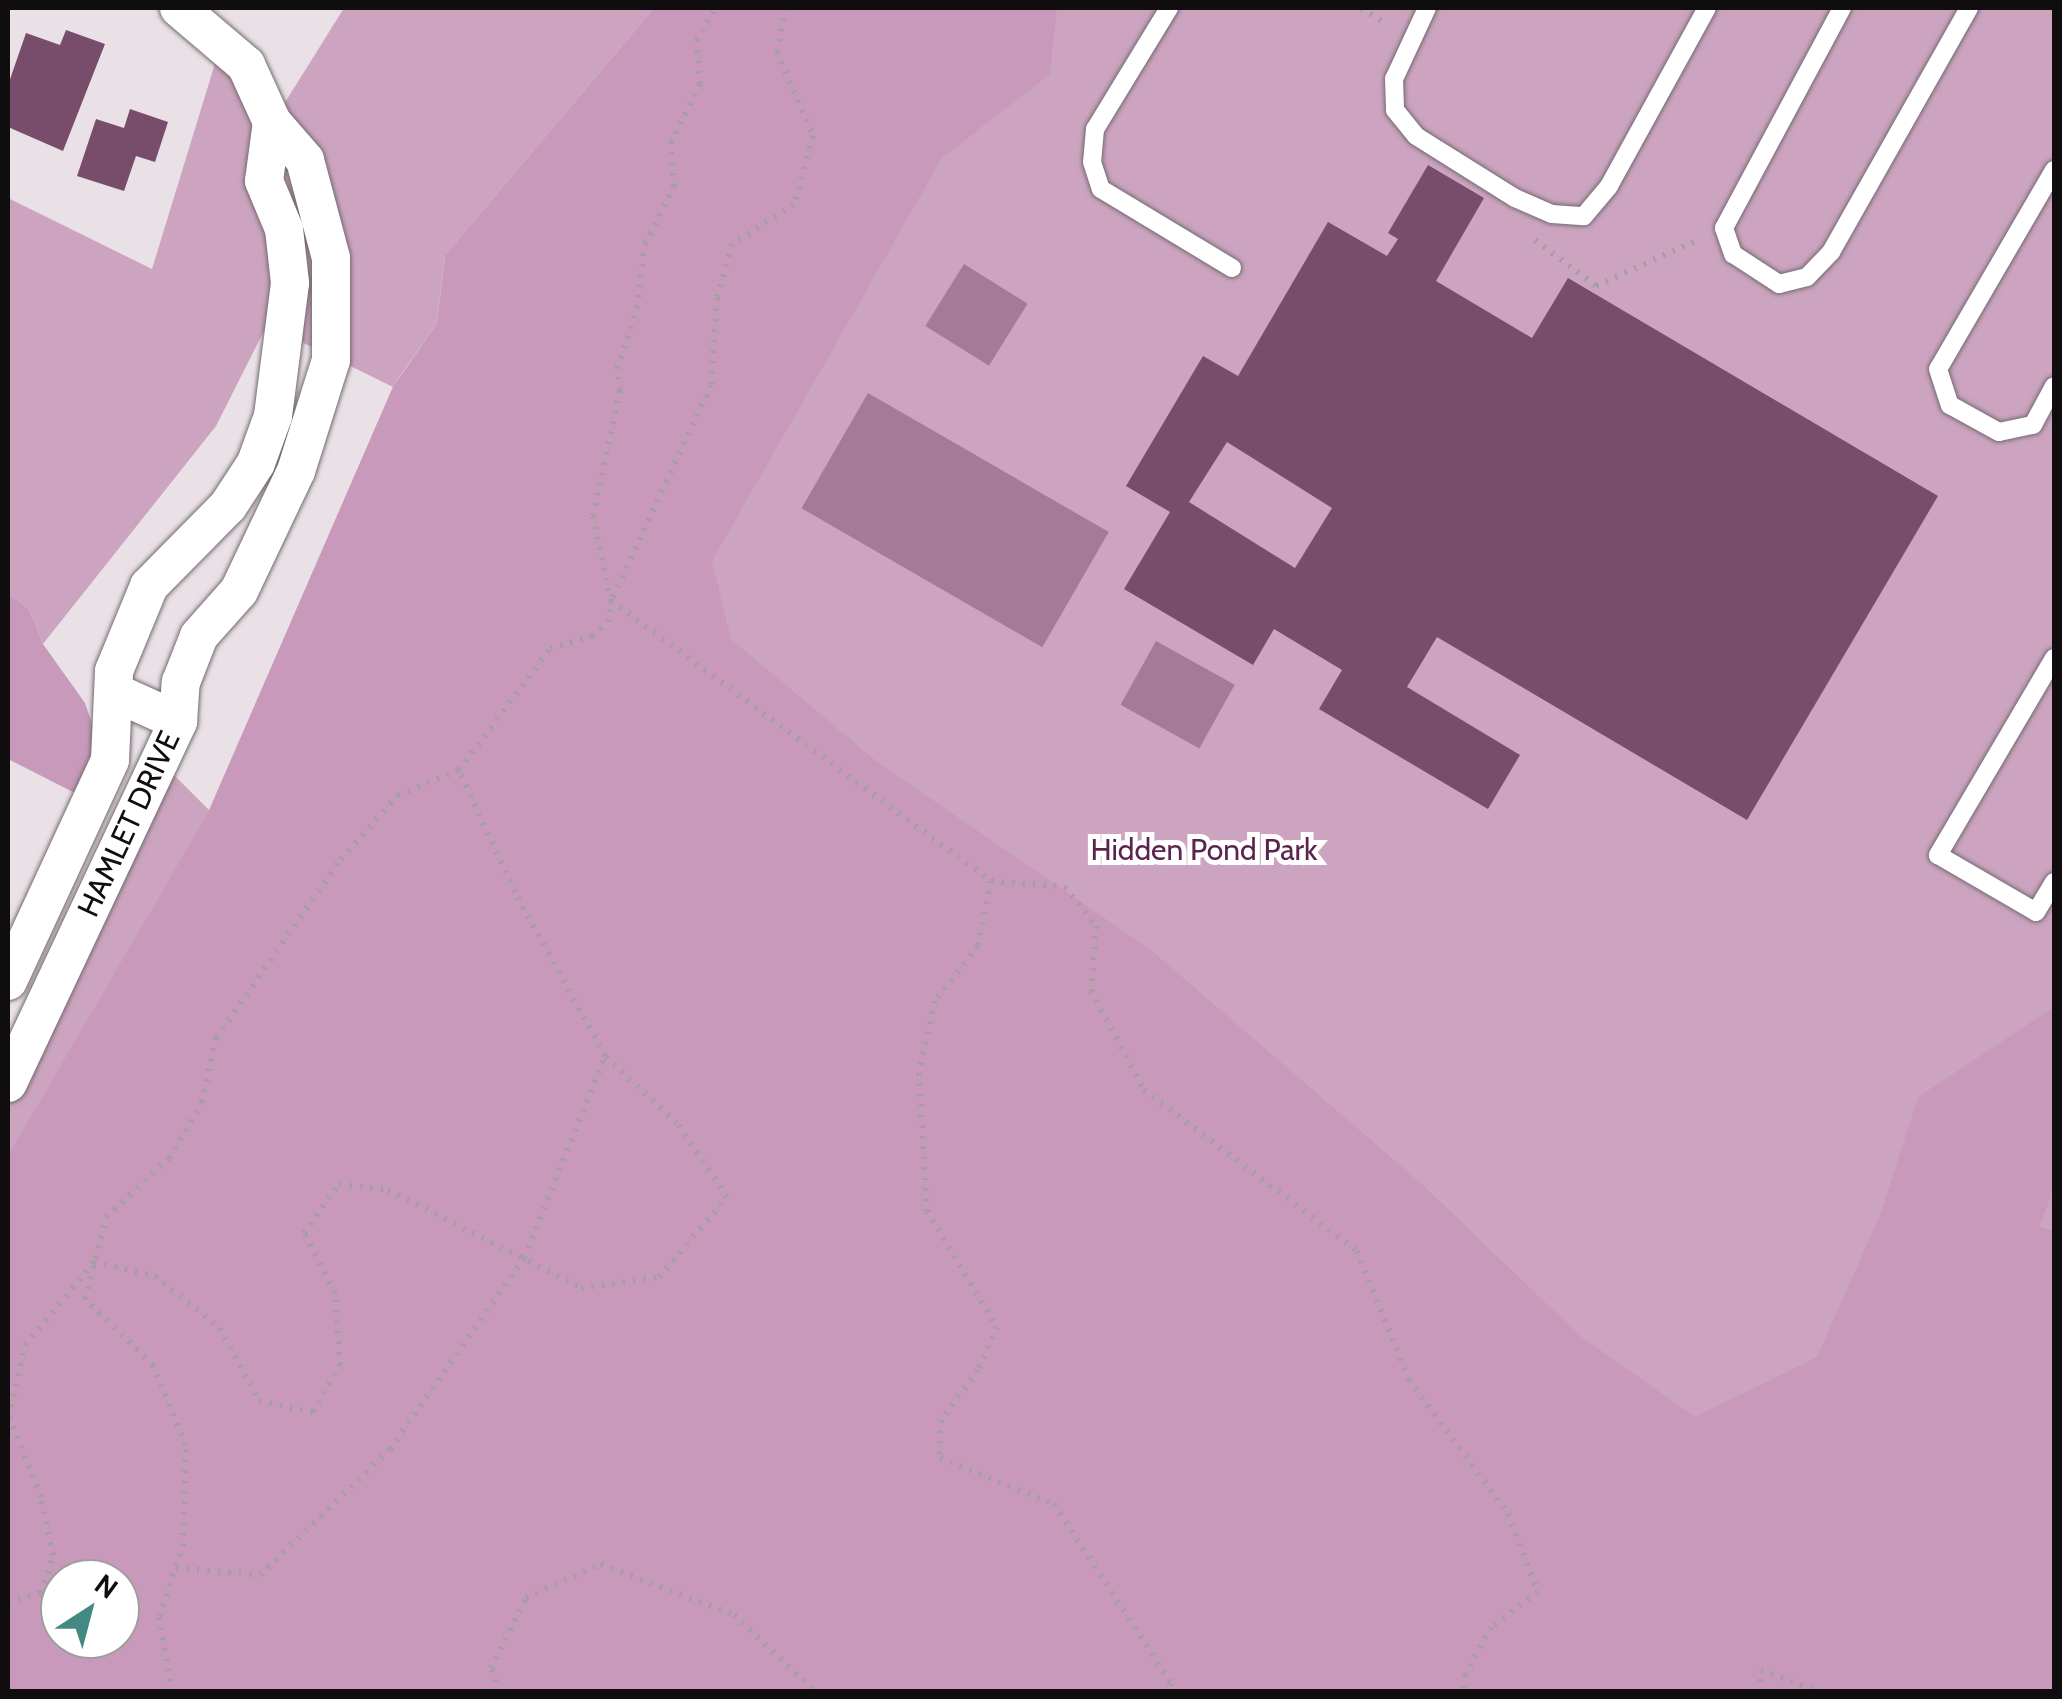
<!DOCTYPE html>
<html>
<head>
<meta charset="utf-8">
<style>
	body { margin:0 }
	#map { position:relative; width:2062px; height:1699px; overflow:hidden; background:#eae1e7; font-family:Cabin,sans-serif }
	div>[style] { position:absolute }
	[style*='--x'] { left:calc(var(--x)*1px); top:calc(var(--y)*1px); width:calc(var(--w)*1px); rotate:calc(var(--a)*1deg) }
	.green>* { inset:0; background:#cca4c0 }
	.forest>* { inset:0; background:#c899ba }
	.water>* { inset:0; background:#a57998; transform-origin:0 0 }
	.building>* { inset:0; background:#774d6b }
	.path>* { height:6px; margin-top:-3px; transform-origin:0; background:repeating-linear-gradient(90deg,#a59ea2 0 2.5px,transparent 0 10.5px) }
	.roads { filter:drop-shadow(0 0 2px #736b70) drop-shadow(0 0 2px #736b70) }
	.service>* { height:18px; margin:-9px; padding:0 9px; transform-origin:9px; border-radius:9px; background:#fff }
	.minor>* { height:38px; margin:-19px; padding:0 19px; transform-origin:19px; border-radius:19px; background:#fff }
	span { translate:-50% -50%; white-space:nowrap; text-align:center; line-height:1.15; -webkit-text-stroke:10px #fff; paint-order:stroke }
	.street-label { font-size:30px; color:#100d0f }
	.park-label { font-size:30px; color:#5b244e }
	.frame { position:absolute; inset:0; border:10px solid #100d0f; pointer-events:none }
	.north { position:absolute; left:40px; top:1559px; width:100px; height:100px; box-sizing:border-box; background:#fff; border:2px solid #9f9e9f; border-radius:50%; rotate:36deg; font-size:28px; font-weight:700; line-height:40px; text-align:center; color:#100d0f }
	.north::after { content:''; display:block; margin:auto; width:35px; height:45px; background:#438983; clip-path:polygon(50% 0,100% 100%,50% 72%,0 100%) }
</style>
</head>
<body>
<div id="map">
	<div class="green">
		<div style="clip-path:polygon(evenodd,344px 8px,654px 8px,445px 255px,437px 323px,393px 386px,683px 8px,2054px 8px,2054px 1080px,1999px 1152px,2054px 1197px,2054px 1691px,8px 1691px,8px 1083px,161px 762px,209px 810px,393px 387px,267px 325px,216px 426px,43px 644px,29px 609px,8px 593px,8px 198px,152px 269px,224px 34px,279px 112px,344px 8px,60px 1579px,120px 1579px,120px 1639px,60px 1639px,60px 1579px)"></div>
	</div>
	<div class="forest">
		<div style="clip-path:polygon(evenodd,654px 8px,1057px 8px,1050px 74px,942px 158px,712px 561px,731px 639px,876px 761px,1151px 950px,1423px 1185px,1579px 1335px,1695px 1417px,1817px 1357px,1881px 1213px,1918px 1097px,2054px 1007px,2054px 1188px,2039px 1227px,2054px 1231px,2054px 1691px,8px 1691px,8px 1156px,209px 811px,393px 387px,437px 323px,445px 255px,654px 8px,60px 1579px,120px 1579px,120px 1639px,60px 1639px,60px 1579px)"></div>
		<div style="clip-path:polygon(8px 593px,29px 609px,43px 644px,85px 703px,112px 783px,73px 792px,8px 759px)"></div>
	</div>
	<div class="water">
		<div style="left:964px;top:264px;width:75px;height:73px;rotate:32deg"></div>
		<div style="left:868px;top:393px;width:278px;height:133px;rotate:30deg"></div>
		<div style="left:1156px;top:641px;width:90px;height:73px;rotate:29deg"></div>
	</div>
	<div class="building">
		<div style="clip-path:polygon(66px 30px,105px 44px,63px 151px,8px 127px,8px 85px,26px 33px,60px 45px)"></div>
		<div style="clip-path:polygon(130px 109px,168px 122px,155px 162px,136px 156px,124px 191px,77px 176px,96px 119px,124px 128px)"></div>
		<div style="clip-path:polygon(evenodd,1428px 165px,1484px 198px,1436px 281px,1532px 338px,1568px 278px,1938px 496px,1747px 820px,1437px 637px,1407px 687px,1520px 755px,1488px 809px,1319px 709px,1342px 670px,1274px 629px,1253px 665px,1124px 589px,1170px 512px,1126px 486px,1203px 356px,1238px 376px,1328px 222px,1387px 256px,1398px 239px,1388px 233px,1428px 165px,1227px 442px,1332px 508px,1295px 568px,1189px 502px,1227px 442px)"></div>
	</div>
	<div class="path">
		<div style="--x:785;--y:8;--w:45;--a:100.3"></div>
		<div style="--x:777;--y:52;--w:91;--a:66.8"></div>
		<div style="--x:813;--y:136;--w:72;--a:105.4"></div>
		<div style="--x:794;--y:205;--w:73;--a:147.8"></div>
		<div style="--x:732;--y:244;--w:56;--a:105.5"></div>
		<div style="--x:717;--y:298;--w:87;--a:93.9"></div>
		<div style="--x:711;--y:385;--w:238;--a:114.8"></div>
		<div style="--x:611;--y:601;--w:472;--a:36.4"></div>
		<div style="--x:991;--y:881;--w:66;--a:101.3"></div>
		<div style="--x:978;--y:946;--w:70;--a:128"></div>
		<div style="--x:935;--y:1001;--w:74;--a:102.5"></div>
		<div style="--x:919;--y:1073;--w:138;--a:86.7"></div>
		<div style="--x:927;--y:1211;--w:135;--a:58.9"></div>
		<div style="--x:997;--y:1327;--w:47;--a:113.8"></div>
		<div style="--x:978;--y:1370;--w:62;--a:126.5"></div>
		<div style="--x:941;--y:1420;--w:38;--a:92"></div>
		<div style="--x:940;--y:1458;--w:123;--a:22"></div>
		<div style="--x:1054;--y:1504;--w:214;--a:56.8"></div>
		<div style="--x:1171;--y:1683;--w:10;--a:114"></div>
		<div style="--x:1361;--y:8;--w:31;--a:32"></div>
		<div style="--x:1535;--y:240;--w:76;--a:37"></div>
		<div style="--x:1596;--y:286;--w:114;--a:-24.3"></div>
		<div style="--x:991;--y:881;--w:74;--a:4.6"></div>
		<div style="--x:1065;--y:887;--w:50;--a:51.5"></div>
		<div style="--x:1096;--y:926;--w:65;--a:94.4"></div>
		<div style="--x:1091;--y:991;--w:112;--a:61.8"></div>
		<div style="--x:1144;--y:1090;--w:267;--a:37.1"></div>
		<div style="--x:1357;--y:1251;--w:139;--a:68"></div>
		<div style="--x:1409;--y:1380;--w:167;--a:53.5"></div>
		<div style="--x:1508;--y:1514;--w:84;--a:69"></div>
		<div style="--x:1538;--y:1592;--w:59;--a:143.3"></div>
		<div style="--x:1491;--y:1627;--w:55;--a:118.4"></div>
		<div style="--x:1465;--y:1675;--w:17;--a:97"></div>
		<div style="--x:176;--y:1568;--w:84;--a:4.8"></div>
		<div style="--x:260;--y:1575;--w:181;--a:-44.1"></div>
		<div style="--x:390;--y:1449;--w:233;--a:-54.9"></div>
		<div style="--x:524;--y:1258;--w:218;--a:-68.1"></div>
		<div style="--x:8;--y:1603;--w:34;--a:-17"></div>
		<div style="--x:41;--y:1593;--w:40;--a:-72"></div>
		<div style="--x:53;--y:1555;--w:59;--a:-101.7"></div>
		<div style="--x:41;--y:1497;--w:86;--a:-111.8"></div>
		<div style="--x:9;--y:1417;--w:74;--a:-77.5"></div>
		<div style="--x:25;--y:1345;--w:108;--a:-50.3"></div>
		<div style="--x:94;--y:1262;--w:63;--a:12.9"></div>
		<div style="--x:155;--y:1276;--w:83;--a:38.7"></div>
		<div style="--x:220;--y:1328;--w:83;--a:61.9"></div>
		<div style="--x:259;--y:1401;--w:55;--a:11.5"></div>
		<div style="--x:313;--y:1412;--w:54;--a:-60.1"></div>
		<div style="--x:340;--y:1365;--w:72;--a:-94"></div>
		<div style="--x:335;--y:1293;--w:68;--a:-117.3"></div>
		<div style="--x:304;--y:1233;--w:60;--a:-54.5"></div>
		<div style="--x:339;--y:1184;--w:49;--a:7"></div>
		<div style="--x:388;--y:1190;--w:216;--a:26.9"></div>
		<div style="--x:581;--y:1288;--w:79;--a:-8"></div>
		<div style="--x:659;--y:1277;--w:105;--a:-49.6"></div>
		<div style="--x:727;--y:1197;--w:89;--a:-124"></div>
		<div style="--x:677;--y:1123;--w:98;--a:-137.1"></div>
		<div style="--x:605;--y:1056;--w:187;--a:-118.8"></div>
		<div style="--x:515;--y:892;--w:133;--a:-114.8"></div>
		<div style="--x:172;--y:1692;--w:77;--a:-99.7"></div>
		<div style="--x:159;--y:1616;--w:74;--a:-71.1"></div>
		<div style="--x:183;--y:1546;--w:101;--a:-88.3"></div>
		<div style="--x:186;--y:1445;--w:87;--a:-112.4"></div>
		<div style="--x:153;--y:1365;--w:95;--a:-135.9"></div>
		<div style="--x:85;--y:1299;--w:85;--a:-75.6"></div>
		<div style="--x:106;--y:1217;--w:86;--a:-43.1"></div>
		<div style="--x:169;--y:1158;--w:65;--a:-59.5"></div>
		<div style="--x:202;--y:1102;--w:66;--a:-77.7"></div>
		<div style="--x:216;--y:1038;--w:218;--a:-55.1"></div>
		<div style="--x:341;--y:859;--w:86;--a:-48.3"></div>
		<div style="--x:398;--y:795;--w:66;--a:-22.3"></div>
		<div style="--x:459;--y:770;--w:151;--a:-53.1"></div>
		<div style="--x:550;--y:649;--w:44;--a:-17.2"></div>
		<div style="--x:592;--y:636;--w:21;--a:-41"></div>
		<div style="--x:608;--y:622;--w:21;--a:-82"></div>
		<div style="--x:611;--y:601;--w:87;--a:-102"></div>
		<div style="--x:593;--y:516;--w:129;--a:-77.9"></div>
		<div style="--x:620;--y:390;--w:22;--a:-98"></div>
		<div style="--x:617;--y:368;--w:63;--a:-71.6"></div>
		<div style="--x:637;--y:308;--w:64;--a:-82.9"></div>
		<div style="--x:645;--y:244;--w:65;--a:-63.4"></div>
		<div style="--x:674;--y:186;--w:43;--a:-94"></div>
		<div style="--x:671;--y:143;--w:66;--a:-63.8"></div>
		<div style="--x:700;--y:84;--w:43;--a:-94"></div>
		<div style="--x:697;--y:41;--w:38;--a:-61"></div>
		<div style="--x:499;--y:1692;--w:25;--a:-108"></div>
		<div style="--x:491;--y:1668;--w:78;--a:-63.4"></div>
		<div style="--x:526;--y:1598;--w:82;--a:-24.4"></div>
		<div style="--x:601;--y:1564;--w:142;--a:21"></div>
		<div style="--x:734;--y:1615;--w:112;--a:43.2"></div>
		<div style="--x:1759;--y:1692;--w:22;--a:-85"></div>
		<div style="--x:1761;--y:1670;--w:62;--a:20.8"></div>
	</div>
	<div class="roads">
		<div class="service">
			<div style="--x:1169;--y:8;--w:142;--a:121.4"></div>
			<div style="--x:1095;--y:129;--w:33;--a:95"></div>
			<div style="--x:1092;--y:162;--w:28;--a:72"></div>
			<div style="--x:1101;--y:189;--w:153;--a:31.1"></div>
			<div style="--x:1427;--y:8;--w:78;--a:114.9"></div>
			<div style="--x:1394;--y:79;--w:31;--a:88"></div>
			<div style="--x:1395;--y:110;--w:33;--a:51"></div>
			<div style="--x:1416;--y:136;--w:117;--a:32.1"></div>
			<div style="--x:1515;--y:198;--w:40;--a:23.4"></div>
			<div style="--x:1552;--y:214;--w:32;--a:4"></div>
			<div style="--x:1584;--y:216;--w:39;--a:-50"></div>
			<div style="--x:1609;--y:186;--w:203;--a:-61.2"></div>
			<div style="--x:1842;--y:8;--w:250;--a:118.2"></div>
			<div style="--x:1724;--y:228;--w:28;--a:71"></div>
			<div style="--x:1733;--y:254;--w:55;--a:33.1"></div>
			<div style="--x:1779;--y:284;--w:29;--a:-14"></div>
			<div style="--x:1807;--y:277;--w:35;--a:-46"></div>
			<div style="--x:1831;--y:252;--w:280;--a:-60.5"></div>
			<div style="--x:2054;--y:170;--w:230;--a:120.2"></div>
			<div style="--x:1938;--y:369;--w:38;--a:72"></div>
			<div style="--x:1950;--y:405;--w:56;--a:28.9"></div>
			<div style="--x:1999;--y:432;--w:35;--a:-12"></div>
			<div style="--x:2033;--y:425;--w:44;--a:-61.7"></div>
			<div style="--x:2054;--y:658;--w:229;--a:120.5"></div>
			<div style="--x:1938;--y:855;--w:113;--a:30.2"></div>
			<div style="--x:2036;--y:912;--w:35;--a:-59"></div>
		</div>
		<div class="minor">
			<div style="--x:116;--y:693;--w:68;--a:24.3"></div>
			<div style="--x:8;--y:981;--w:243;--a:-65.2"></div>
			<div style="--x:110;--y:760;--w:89;--a:-87.4"></div>
			<div style="--x:114;--y:671;--w:92;--a:-67.6"></div>
			<div style="--x:149;--y:586;--w:112;--a:-45.4"></div>
			<div style="--x:228;--y:506;--w:51;--a:-56.9"></div>
			<div style="--x:256;--y:463;--w:50;--a:-70.1"></div>
			<div style="--x:273;--y:416;--w:134;--a:-82.7"></div>
			<div style="--x:290;--y:283;--w:54;--a:-96.3"></div>
			<div style="--x:284;--y:229;--w:52;--a:-112.6"></div>
			<div style="--x:264;--y:181;--w:60;--a:-82.3"></div>
			<div style="--x:8;--y:1083;--w:400;--a:-64.8"></div>
			<div style="--x:178;--y:721;--w:39;--a:-86"></div>
			<div style="--x:181;--y:682;--w:49;--a:-68.6"></div>
			<div style="--x:199;--y:636;--w:60;--a:-48.4"></div>
			<div style="--x:239;--y:591;--w:133;--a:-64.6"></div>
			<div style="--x:296;--y:471;--w:116;--a:-72.5"></div>
			<div style="--x:331;--y:360;--w:102;--a:-90"></div>
			<div style="--x:331;--y:258;--w:101;--a:-104.9"></div>
			<div style="--x:305;--y:160;--w:50;--a:-131"></div>
			<div style="--x:272;--y:122;--w:63;--a:-114.5"></div>
			<div style="--x:246;--y:65;--w:88;--a:-139.6"></div>
		</div>
	</div>
	<div class="street-label">
		<span style="left:129px;top:824px;rotate:-65deg">HAMLET DRIVE</span>
	</div>
	<div class="park-label">
		<span style="left:1204px;top:850px">Hidden Pond Park</span>
	</div>
	<div class="frame"></div>
	<div class="north">N</div>
</div>
</body>
</html>
